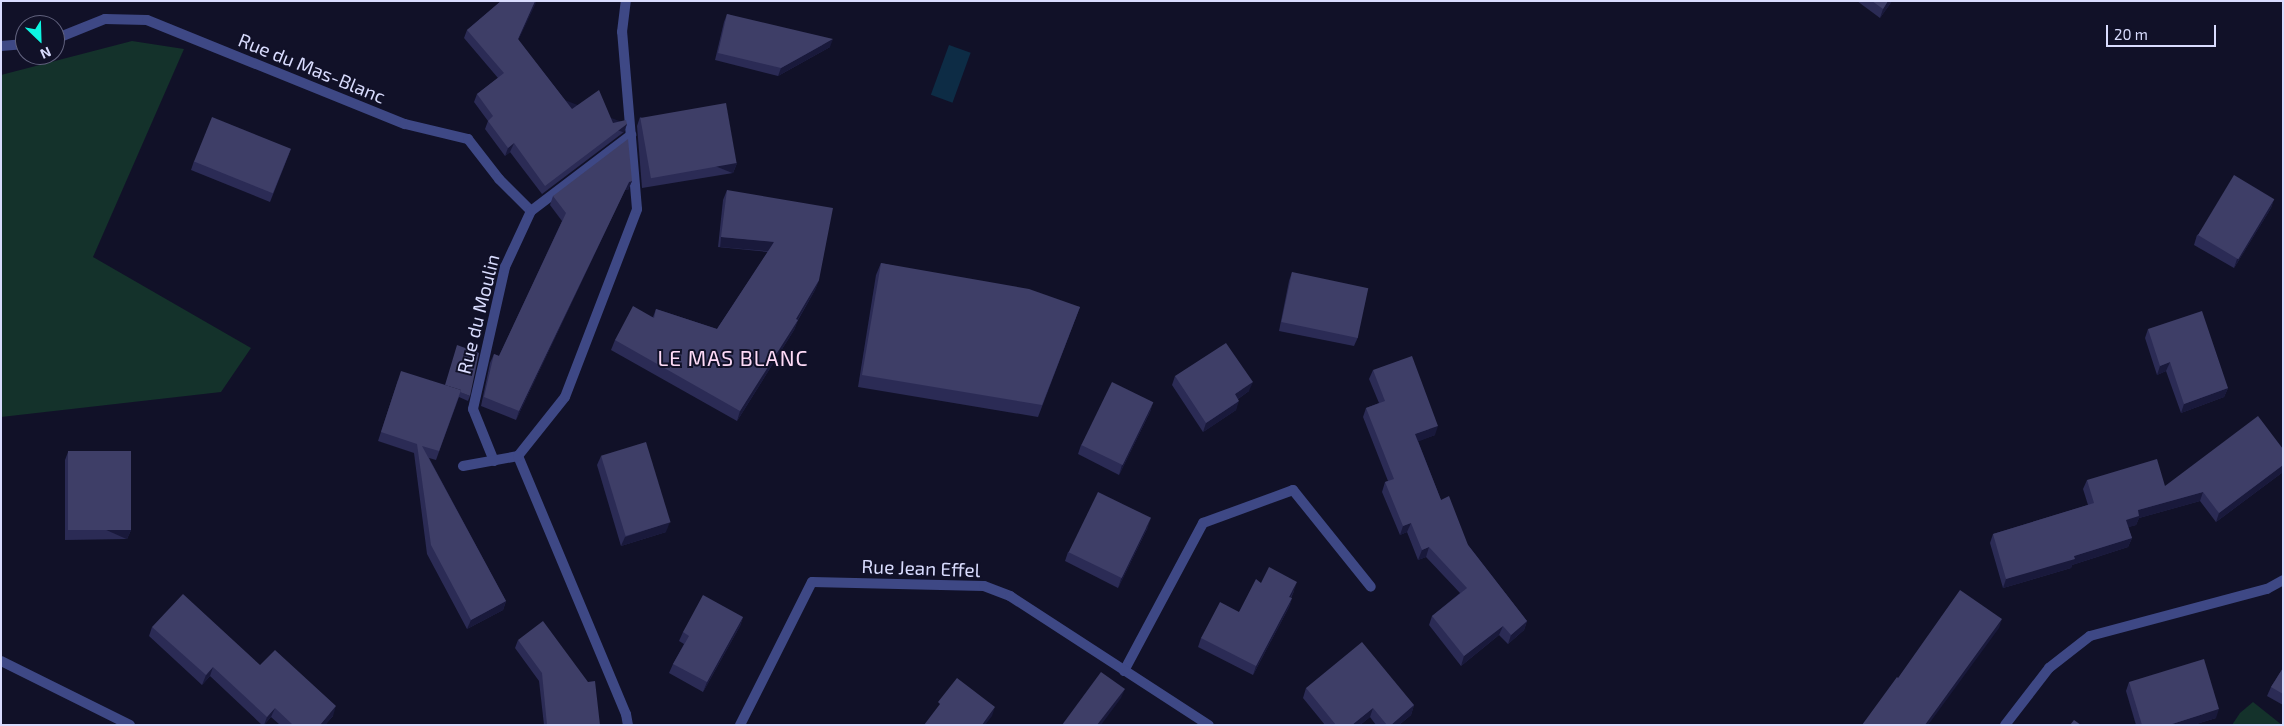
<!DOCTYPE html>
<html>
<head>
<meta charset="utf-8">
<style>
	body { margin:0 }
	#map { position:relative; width:2284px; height:726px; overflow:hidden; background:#111128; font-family:"Exo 2",sans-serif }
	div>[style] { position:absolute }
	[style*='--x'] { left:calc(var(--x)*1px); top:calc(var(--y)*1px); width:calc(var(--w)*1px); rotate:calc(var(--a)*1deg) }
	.green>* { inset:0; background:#14322b }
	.water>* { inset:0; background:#0d2c45; transform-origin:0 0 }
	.minor>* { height:10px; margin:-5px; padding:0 5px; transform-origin:5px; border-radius:5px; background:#3e4885 }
	.wall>* { inset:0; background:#2b2b55 }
	.shaded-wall>* { inset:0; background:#19193b; transform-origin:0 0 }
	.building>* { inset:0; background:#3e3e67; transform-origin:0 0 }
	span { translate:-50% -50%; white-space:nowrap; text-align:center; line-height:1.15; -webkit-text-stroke:4px #111128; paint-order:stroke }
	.street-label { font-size:19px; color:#d9dcfe }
	.quarter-label { font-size:21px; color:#fedbf7; letter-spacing:1px }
	.frame { position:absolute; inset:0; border:2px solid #d9dcfe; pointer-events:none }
	.north { position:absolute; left:15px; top:15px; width:50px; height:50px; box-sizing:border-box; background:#111128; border:1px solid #61627e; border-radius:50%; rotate:156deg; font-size:14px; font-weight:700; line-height:20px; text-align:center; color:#d9dcfe }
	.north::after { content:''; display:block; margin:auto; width:18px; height:22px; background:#0df6e2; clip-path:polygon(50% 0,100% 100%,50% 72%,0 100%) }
	.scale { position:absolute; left:2106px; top:25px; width:110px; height:22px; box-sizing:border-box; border:2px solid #d9dcfe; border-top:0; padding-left:6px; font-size:15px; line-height:18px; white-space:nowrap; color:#d9dcfe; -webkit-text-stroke:4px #111128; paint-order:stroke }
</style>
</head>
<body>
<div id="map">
	<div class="green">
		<div style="clip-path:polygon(132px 41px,184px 49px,93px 257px,251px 348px,221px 392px,1px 417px,1px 75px)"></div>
		<div style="clip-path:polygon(2253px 702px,2282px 725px,2232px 725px,2240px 713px)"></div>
	</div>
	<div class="water">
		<div style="left:949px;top:45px;width:23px;height:53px;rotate:20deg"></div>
	</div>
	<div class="minor">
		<div style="--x:55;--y:39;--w:54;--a:-21.8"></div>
		<div style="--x:105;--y:19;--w:42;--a:1.4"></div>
		<div style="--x:147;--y:20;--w:278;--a:22"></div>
		<div style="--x:405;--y:124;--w:65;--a:13.4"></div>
		<div style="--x:468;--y:139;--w:51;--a:52.2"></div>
		<div style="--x:499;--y:179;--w:45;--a:45"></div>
		<div style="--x:1;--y:46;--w:24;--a:-5"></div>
		<div style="--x:518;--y:456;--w:280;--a:67.3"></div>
		<div style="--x:626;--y:714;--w:11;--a:80"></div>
		<div style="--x:494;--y:461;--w:56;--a:-112"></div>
		<div style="--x:473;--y:409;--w:146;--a:-77.3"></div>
		<div style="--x:505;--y:267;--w:62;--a:-65.1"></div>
		<div style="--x:531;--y:211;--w:126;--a:-37.2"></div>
		<div style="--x:463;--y:466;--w:56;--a:-10.3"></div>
		<div style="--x:518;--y:456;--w:75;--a:-51.5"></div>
		<div style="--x:565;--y:397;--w:201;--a:-69"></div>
		<div style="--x:637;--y:209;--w:178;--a:-94.8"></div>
		<div style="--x:622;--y:32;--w:31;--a:-83"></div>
		<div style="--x:1;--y:661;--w:144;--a:26.4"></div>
		<div style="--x:1124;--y:671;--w:168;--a:-61.9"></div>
		<div style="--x:1203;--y:523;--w:96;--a:-20.1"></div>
		<div style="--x:1293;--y:490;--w:124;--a:51.2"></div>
		<div style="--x:740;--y:725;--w:160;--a:-63.3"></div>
		<div style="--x:812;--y:582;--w:172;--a:1.3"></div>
		<div style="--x:984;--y:586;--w:28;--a:21"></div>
		<div style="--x:1010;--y:596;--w:237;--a:33"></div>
		<div style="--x:2005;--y:725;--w:72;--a:-52.3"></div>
		<div style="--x:2049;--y:668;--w:52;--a:-38"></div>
		<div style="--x:2090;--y:636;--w:183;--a:-14.9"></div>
		<div style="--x:2267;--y:589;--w:18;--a:-29"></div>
	</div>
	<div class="wall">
		<div style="clip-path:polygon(501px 1px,536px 1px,518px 40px,572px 109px,613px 123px,627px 124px,624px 132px,542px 194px,510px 152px,505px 156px,485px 129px,488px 121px,474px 102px,477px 94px,498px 78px,464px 38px,467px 30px)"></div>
		<div style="clip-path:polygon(1857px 1px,1892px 1px,1880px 18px)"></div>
		<div style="clip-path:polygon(727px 14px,830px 47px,778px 76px,715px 60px,724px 22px)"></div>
		<div style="clip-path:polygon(640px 117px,737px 163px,733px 173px,642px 188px,637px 126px)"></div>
		<div style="clip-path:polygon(291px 149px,270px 202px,191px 170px,194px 161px)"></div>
		<div style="clip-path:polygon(632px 181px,628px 190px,625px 190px,516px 420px,481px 406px,490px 363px,494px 354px,499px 356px,562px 221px,550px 205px,553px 196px)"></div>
		<div style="clip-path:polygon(727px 190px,819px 280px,815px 290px,798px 320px,794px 330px,737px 421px,611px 350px,615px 340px,653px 317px,656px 309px,717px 329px,768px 252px,718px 247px,723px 200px)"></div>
		<div style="clip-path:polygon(2274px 199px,2271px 208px,2234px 268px,2194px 245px,2197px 235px)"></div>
		<div style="clip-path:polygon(881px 263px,1080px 307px,1038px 417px,858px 387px,876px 275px)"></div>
		<div style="clip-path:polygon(1292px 272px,1358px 337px,1354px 346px,1279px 331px,1289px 281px)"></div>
		<div style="clip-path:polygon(2148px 329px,2228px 388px,2224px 397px,2181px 413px,2166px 371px,2157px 375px,2145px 338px)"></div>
		<div style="clip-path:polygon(1373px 370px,1435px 435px,1418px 441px,1441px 500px,1468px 545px,1527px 621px,1524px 630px,1508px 644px,1499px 635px,1461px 666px,1429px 625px,1432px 616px,1460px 593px,1426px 557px,1418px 560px,1407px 532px,1400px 535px,1382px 492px,1385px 482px,1388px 481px,1363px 417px,1366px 408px,1379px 403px,1369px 379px)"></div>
		<div style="clip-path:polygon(1175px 376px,1249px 391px,1238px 399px,1236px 410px,1203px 432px,1172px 385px)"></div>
		<div style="clip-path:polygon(398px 380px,445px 385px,470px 396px,468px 401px,459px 397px,436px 460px,429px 458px,506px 601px,503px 610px,467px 629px,427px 554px,414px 453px,378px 441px)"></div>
		<div style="clip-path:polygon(1153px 402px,1150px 412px,1119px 475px,1078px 454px,1081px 445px)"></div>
		<div style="clip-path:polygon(2283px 449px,2283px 472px,2216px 522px,2200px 501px,2139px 518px,2136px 525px,2128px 527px,2132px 538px,2128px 547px,2072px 565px,2071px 568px,2003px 588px,1990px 543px,1993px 534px,2088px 505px,2083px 489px,2087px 480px,2165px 486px)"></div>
		<div style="clip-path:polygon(68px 452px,131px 530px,127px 539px,65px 540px,65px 460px)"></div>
		<div style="clip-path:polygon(601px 456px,666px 532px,621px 546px,597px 465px)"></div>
		<div style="clip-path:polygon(1148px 527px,1118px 588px,1065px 561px,1068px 552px)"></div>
		<div style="clip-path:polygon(1261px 583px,1294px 591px,1291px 598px,1292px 598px,1289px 607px,1253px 675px,1198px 647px,1201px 638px,1239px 612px)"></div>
		<div style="clip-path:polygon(743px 617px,740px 626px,703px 692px,669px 673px,673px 664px,684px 644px,679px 641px,683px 632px)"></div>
		<div style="clip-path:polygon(152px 627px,260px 665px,333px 716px,325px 725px,280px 725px,271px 717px,264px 725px,262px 725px,210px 676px,202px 685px,149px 636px)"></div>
		<div style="clip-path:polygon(518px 640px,600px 725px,544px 725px,539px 681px,515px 648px)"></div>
		<div style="clip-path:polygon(2283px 668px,2283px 705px,2267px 696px,2271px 687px)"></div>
		<div style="clip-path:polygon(2129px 682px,2216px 718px,2193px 725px,2136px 725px,2126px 691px)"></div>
		<div style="clip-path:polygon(1306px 688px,1414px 705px,1411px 715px,1399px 725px,1376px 725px,1370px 717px,1360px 725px,1325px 725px,1303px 698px)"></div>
	</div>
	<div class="shaded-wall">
		<div style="clip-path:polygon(535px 1px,536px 1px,536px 3px,515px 47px,518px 39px)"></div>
		<div style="clip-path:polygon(1888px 1px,1892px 1px,1880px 18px,1883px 9px)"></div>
		<div style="clip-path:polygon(833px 39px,830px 47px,778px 76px,781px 68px)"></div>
		<div style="left:627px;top:124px;width:9px;height:103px;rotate:111deg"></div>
		<div style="clip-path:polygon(514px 143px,510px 152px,505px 156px,508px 148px)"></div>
		<div style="left:737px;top:163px;width:11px;height:93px;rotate:112deg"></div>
		<div style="clip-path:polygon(632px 181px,628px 190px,625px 190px,516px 420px,519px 411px,629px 182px)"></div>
		<div style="clip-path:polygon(2274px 199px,2271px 208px,2234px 268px,2237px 259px)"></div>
		<div style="left:721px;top:237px;width:53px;height:10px;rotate:5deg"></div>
		<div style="clip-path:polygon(819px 280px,815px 290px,797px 321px,798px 320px,794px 330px,737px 421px,740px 411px)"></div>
		<div style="clip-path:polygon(2170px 362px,2166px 371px,2157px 375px,2160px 366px)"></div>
		<div style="clip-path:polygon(1253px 382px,1249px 391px,1232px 403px,1235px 394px)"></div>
		<div style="clip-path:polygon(2228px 388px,2224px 397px,2181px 413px,2184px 404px)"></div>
		<div style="clip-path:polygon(1239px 401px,1236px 410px,1203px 432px,1206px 423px)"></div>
		<div style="clip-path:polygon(1153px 402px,1150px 412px,1119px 475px,1122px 465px)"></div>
		<div style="clip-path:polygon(1438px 426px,1435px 435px,1412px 444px,1415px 434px)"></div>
		<div style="clip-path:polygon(2283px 465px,2283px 472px,2216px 522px,2219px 513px)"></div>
		<div style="clip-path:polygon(2203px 492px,2200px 501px,2139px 518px,2136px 525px,2123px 529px,2126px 520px,2138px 510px)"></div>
		<div style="clip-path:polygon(1151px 518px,1148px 527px,1118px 588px,1121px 579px)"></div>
		<div style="clip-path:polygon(670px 522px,666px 532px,621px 546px,625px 537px)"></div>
		<div style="clip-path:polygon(1411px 523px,1407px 532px,1400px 535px,1403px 526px)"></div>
		<div style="left:131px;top:530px;width:10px;height:63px;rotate:114deg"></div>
		<div style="clip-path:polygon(2132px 538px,2128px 547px,2072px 565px,2071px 568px,2003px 588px,2006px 579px,2074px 556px)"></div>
		<div style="clip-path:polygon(1429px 547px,1426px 557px,1418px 560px,1422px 550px)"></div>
		<div style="clip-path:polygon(1297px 582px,1294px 591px,1286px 606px,1289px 597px)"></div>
		<div style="clip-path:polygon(1292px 598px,1289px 607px,1253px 675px,1256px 666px)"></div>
		<div style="clip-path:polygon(506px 601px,503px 610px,467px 629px,471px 620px)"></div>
		<div style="clip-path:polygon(743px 617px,740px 626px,703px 692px,707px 682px)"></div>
		<div style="clip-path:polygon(2002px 619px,1999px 628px,1928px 725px,1925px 725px)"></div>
		<div style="clip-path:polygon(1527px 621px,1524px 630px,1508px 644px,1511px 635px)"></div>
		<div style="clip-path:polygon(1503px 626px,1499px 635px,1461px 666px,1464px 656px)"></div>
		<div style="clip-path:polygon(213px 667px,210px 676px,202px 685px,206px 675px)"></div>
		<div style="clip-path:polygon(1125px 689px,1121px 698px,1101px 725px,1097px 725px)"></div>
		<div style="clip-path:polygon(1414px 705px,1411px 715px,1399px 725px,1391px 725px)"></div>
		<div style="clip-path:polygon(336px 706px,333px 716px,325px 725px,320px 725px)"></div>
		<div style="clip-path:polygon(995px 707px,992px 716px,985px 725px,982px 725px)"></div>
		<div style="clip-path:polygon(275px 708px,271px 717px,264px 725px,267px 717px)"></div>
		<div style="clip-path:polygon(1373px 708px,1370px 717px,1360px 725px,1352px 725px)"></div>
		<div style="clip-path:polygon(2219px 709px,2216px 718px,2193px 725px,2169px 725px)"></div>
	</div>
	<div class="building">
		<div style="clip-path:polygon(501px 1px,535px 1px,518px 39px,572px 109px,599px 90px,613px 123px,626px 120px,627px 124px,545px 186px,514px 143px,508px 148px,488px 121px,493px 116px,477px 94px,504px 73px,467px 30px)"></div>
		<div style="clip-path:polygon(1872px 1px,1888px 1px,1883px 9px)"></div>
		<div style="clip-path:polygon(727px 14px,833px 39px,781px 68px,718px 53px)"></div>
		<div style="left:726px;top:103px;width:61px;height:87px;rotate:80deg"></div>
		<div style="left:212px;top:117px;width:85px;height:48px;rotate:22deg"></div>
		<div style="clip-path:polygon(628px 139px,632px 181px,629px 182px,519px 411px,484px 397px,494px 354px,499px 356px,566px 213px,553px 196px)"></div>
		<div style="left:2234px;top:175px;width:47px;height:70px;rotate:31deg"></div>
		<div style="clip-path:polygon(727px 190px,833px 208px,819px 280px,796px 319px,798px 320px,740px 411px,615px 340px,633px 306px,654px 318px,656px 309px,717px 329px,774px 242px,721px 237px)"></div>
		<div style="clip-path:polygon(881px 263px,1029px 289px,1080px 307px,1042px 405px,862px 375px)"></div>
		<div style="left:1292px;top:272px;width:78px;height:51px;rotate:12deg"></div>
		<div style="clip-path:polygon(2202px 311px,2228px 388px,2184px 404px,2170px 362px,2160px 366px,2148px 329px)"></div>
		<div style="clip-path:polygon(1226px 343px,1253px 382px,1235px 394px,1239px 401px,1206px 423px,1175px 376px)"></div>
		<div style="clip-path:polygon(457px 345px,479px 353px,470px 396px,460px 392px,461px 390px,445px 385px)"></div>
		<div style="clip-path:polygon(1412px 356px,1438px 426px,1415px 434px,1441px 500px,1449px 496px,1468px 545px,1527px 621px,1511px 635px,1503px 626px,1464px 656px,1432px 616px,1467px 588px,1429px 547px,1422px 550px,1411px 523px,1403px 526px,1385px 482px,1394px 479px,1366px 408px,1385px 401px,1373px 370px)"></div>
		<div style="clip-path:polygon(401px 371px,461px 390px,439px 451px,422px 446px,506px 601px,471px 620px,431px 545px,417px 444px,381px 432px)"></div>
		<div style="left:1112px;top:382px;width:46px;height:70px;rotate:26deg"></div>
		<div style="clip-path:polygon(2258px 416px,2283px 449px,2283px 465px,2219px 513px,2203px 492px,2138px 510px,2139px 516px,2126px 520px,2132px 538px,2074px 556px,2075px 559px,2006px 579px,1993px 534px,2094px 503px,2087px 480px,2157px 459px,2165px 486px)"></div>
		<div style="left:646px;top:442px;width:84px;height:47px;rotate:73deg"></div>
		<div style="left:131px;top:451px;width:79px;height:63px;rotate:90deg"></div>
		<div style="left:1098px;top:492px;width:59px;height:67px;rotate:26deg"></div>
		<div style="clip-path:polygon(1269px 567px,1297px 582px,1289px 597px,1292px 598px,1256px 666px,1201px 638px,1220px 602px,1239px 612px,1256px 579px,1261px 583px)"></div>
		<div style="clip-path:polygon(1960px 590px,2002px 619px,1925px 725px,1862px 725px,1897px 677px,1898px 678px)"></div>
		<div style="clip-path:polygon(183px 594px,260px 665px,275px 650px,336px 706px,320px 725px,293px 725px,275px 708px,267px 717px,213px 667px,206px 675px,152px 627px)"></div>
		<div style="clip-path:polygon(703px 595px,743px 617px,707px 682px,673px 664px,689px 636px,683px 632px)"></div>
		<div style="clip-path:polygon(543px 621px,588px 682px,595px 681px,600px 725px,547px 725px,542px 673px,518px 640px)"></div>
		<div style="clip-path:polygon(1362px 642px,1414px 705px,1391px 725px,1387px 725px,1373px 708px,1352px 725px,1336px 725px,1306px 688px)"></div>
		<div style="clip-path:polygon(2204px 659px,2219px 709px,2169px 725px,2142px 725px,2129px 682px)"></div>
		<div style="clip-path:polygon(2283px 668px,2283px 694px,2271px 687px)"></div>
		<div style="clip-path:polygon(1101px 672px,1125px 689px,1097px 725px,1062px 725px)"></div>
		<div style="clip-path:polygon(957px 678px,995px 707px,982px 725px,924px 725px,940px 704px,938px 702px)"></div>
		<div style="clip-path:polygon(2074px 720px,2081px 725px,2070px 725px)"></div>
	</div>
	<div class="street-label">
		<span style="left:312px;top:68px;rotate:22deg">Rue du Mas-Blanc</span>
		<span style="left:478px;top:314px;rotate:-76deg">Rue du Moulin</span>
		<span style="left:921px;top:568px;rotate:2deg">Rue Jean Effel</span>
	</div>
	<div class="quarter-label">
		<span style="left:733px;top:358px">LE MAS BLANC</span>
	</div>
	<div class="frame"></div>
	<div class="north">N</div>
	<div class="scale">20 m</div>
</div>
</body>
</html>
